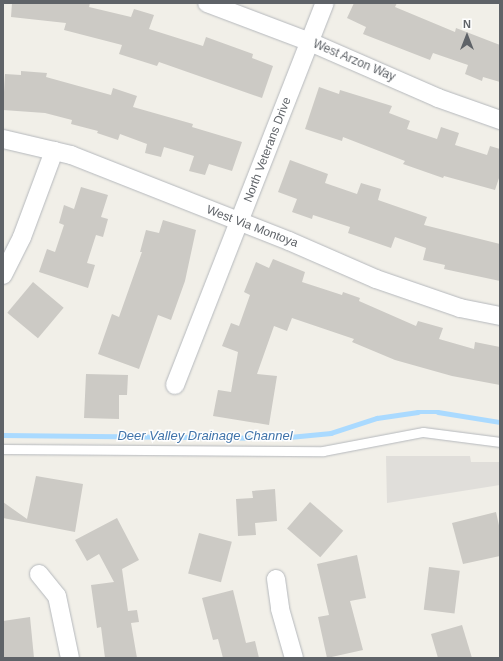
<!DOCTYPE html>
<html>
<head>
<meta charset="utf-8">
<style>
	body { margin:0 }
	#map { position:relative; width:503px; height:661px; overflow:hidden; background:#f1efe8; font-family:Arial,sans-serif }
	div>[style] { position:absolute }
	[style*='--x'] { left:calc(var(--x)*1px); top:calc(var(--y)*1px); width:calc(var(--w)*1px); rotate:calc(var(--a)*1deg) }
	.industrial>* { inset:0; background:#e0deda }
	.stream>* { height:4.5px; margin:-2.25px; padding:0 2.25px; transform-origin:2.25px; border-radius:2.25px; background:#aadaff }
	.building>* { inset:0; background:#cccac5; transform-origin:0 0 }
	.roads { filter:drop-shadow(0 0 1px #b5b8bc) drop-shadow(0 0 1px #b5b8bc) }
	.lane>* { height:9px; margin:-4.5px; padding:0 4.5px; transform-origin:4.5px; border-radius:4.5px; background:#fff }
	.street>* { height:18px; margin:-9px; padding:0 9px; transform-origin:9px; border-radius:9px; background:#fff }
	span { translate:-50% -50%; white-space:nowrap; text-align:center; line-height:1.15; -webkit-text-stroke:3px #fff; paint-order:stroke }
	.street-label { font-size:12px; color:#5f6368 }
	.water-label { font-size:13px; color:#4174aa; font-style:italic }
	.frame { position:absolute; inset:0; border:4px solid #5f6368; pointer-events:none }
	.north { position:absolute; left:447px; top:16px; width:40px; height:40px; -webkit-text-stroke:3px #fff; paint-order:stroke; rotate:0deg; font-size:11px; font-weight:700; line-height:16px; text-align:center; color:#5f6368 }
	.north::after { content:''; display:block; margin:auto; width:14px; height:18px; background:#5f6368; clip-path:polygon(50% 0,100% 100%,50% 72%,0 100%) }
</style>
</head>
<body>
<div id="map">
	<div class="industrial">
		<div style="clip-path:polygon(386px 456px,470px 456px,471px 462px,500px 462px,500px 485px,387px 503px)"></div>
	</div>
	<div class="stream">
		<div style="--x:3;--y:435;--w:276;--a:0.6"></div>
		<div style="--x:279;--y:438;--w:52;--a:-5.5"></div>
		<div style="--x:331;--y:433;--w:48;--a:-18.1"></div>
		<div style="--x:377;--y:418;--w:41;--a:-8.3"></div>
		<div style="--x:418;--y:412;--w:20;--a:0"></div>
		<div style="--x:438;--y:412;--w:63;--a:9.2"></div>
	</div>
	<div class="building">
		<div style="clip-path:polygon(12px 3px,90px 3px,89px 7px,131px 17px,134px 9px,154px 15px,149px 29px,203px 46px,206px 37px,253px 54px,252px 58px,273px 66px,262px 98px,159px 62px,157px 66px,119px 54px,122px 45px,64px 30px,66px 23px,11px 17px)"></div>
		<div style="clip-path:polygon(354px 3px,397px 3px,395px 7px,455px 32px,456px 28px,500px 45px,500px 82px,483px 77px,482px 81px,465px 74px,468px 65px,433px 53px,430px 60px,363px 34px,366px 27px,347px 18px)"></div>
		<div style="clip-path:polygon(21px 71px,47px 73px,46px 77px,111px 95px,113px 88px,137px 96px,133px 107px,193px 124px,192px 127px,242px 142px,232px 171px,209px 164px,205px 175px,189px 171px,194px 156px,164px 147px,161px 157px,145px 153px,147px 144px,120px 134px,118px 140px,97px 133px,98px 131px,71px 124px,72px 120px,45px 113px,3px 110px,5px 74px,21px 75px)"></div>
		<div style="clip-path:polygon(319px 87px,339px 94px,340px 90px,392px 106px,389px 113px,410px 121px,407px 129px,437px 139px,441px 127px,459px 133px,455px 145px,487px 155px,490px 146px,500px 149px,500px 175px,495px 190px,444px 176px,443px 178px,403px 164px,405px 161px,343px 137px,342px 141px,305px 129px)"></div>
		<div style="clip-path:polygon(290px 160px,328px 174px,325px 183px,357px 194px,361px 183px,381px 189px,378px 200px,427px 217px,424px 225px,500px 244px,500px 281px,444px 269px,445px 265px,423px 260px,426px 248px,395px 237px,391px 248px,348px 233px,350px 227px,313px 215px,312px 219px,292px 212px,297px 199px,278px 192px)"></div>
		<div style="clip-path:polygon(81px 187px,108px 195px,101px 217px,108px 219px,103px 237px,96px 235px,87px 263px,95px 265px,88px 288px,39px 272px,47px 249px,55px 252px,64px 225px,59px 223px,64px 205px,74px 209px)"></div>
		<div style="clip-path:polygon(163px 220px,196px 230px,185px 281px,171px 320px,158px 315px,139px 369px,98px 354px,112px 314px,119px 317px,142px 252px,140px 252px,146px 230px,159px 233px)"></div>
		<div style="clip-path:polygon(273px 259px,305px 272px,302px 282px,342px 295px,343px 292px,360px 298px,359px 301px,416px 326px,418px 321px,443px 328px,439px 339px,474px 349px,475px 342px,500px 347px,500px 385px,452px 376px,395px 360px,352px 342px,354px 339px,292px 318px,287px 331px,274px 326px,257px 374px,277px 376px,269px 425px,213px 416px,218px 390px,231px 392px,238px 352px,222px 346px,231px 323px,239px 326px,250px 295px,244px 292px,256px 262px,269px 268px)"></div>
		<div style="left:33px;top:282px;width:40px;height:40px;rotate:40deg"></div>
		<div style="clip-path:polygon(86px 374px,128px 375px,127px 395px,119px 395px,119px 419px,84px 418px)"></div>
		<div style="clip-path:polygon(36px 476px,83px 484px,75px 532px,3px 518px,3px 502px,27px 519px)"></div>
		<div style="clip-path:polygon(275px 489px,277px 521px,255px 523px,256px 535px,238px 536px,236px 499px,253px 498px,252px 491px)"></div>
		<div style="left:310px;top:502px;width:44px;height:35px;rotate:41deg"></div>
		<div style="clip-path:polygon(496px 512px,500px 530px,500px 556px,463px 564px,452px 523px)"></div>
		<div style="clip-path:polygon(117px 518px,139px 560px,122px 569px,128px 611px,137px 610px,139px 622px,131px 623px,137px 658px,105px 658px,101px 627px,97px 628px,91px 585px,114px 582px,99px 554px,87px 561px,75px 540px)"></div>
		<div style="left:199px;top:533px;width:34px;height:42px;rotate:15deg"></div>
		<div style="clip-path:polygon(357px 555px,366px 598px,350px 601px,363px 650px,327px 658px,318px 617px,329px 615px,317px 564px)"></div>
		<div style="left:429px;top:567px;width:31px;height:43px;rotate:7deg"></div>
		<div style="clip-path:polygon(233px 590px,246px 643px,255px 641px,259px 658px,223px 658px,218px 639px,213px 640px,202px 598px)"></div>
		<div style="clip-path:polygon(30px 617px,34px 658px,3px 658px,3px 621px)"></div>
		<div style="clip-path:polygon(462px 625px,472px 658px,438px 658px,431px 634px)"></div>
	</div>
	<div class="roads">
		<div class="lane">
			<div style="--x:3;--y:449;--w:320;--a:0.4"></div>
			<div style="--x:323;--y:451;--w:102;--a:-10.8"></div>
			<div style="--x:423;--y:432;--w:78;--a:7.4"></div>
		</div>
		<div class="street">
			<div style="--x:207;--y:3;--w:110;--a:20.7"></div>
			<div style="--x:310;--y:42;--w:140;--a:23.6"></div>
			<div style="--x:438;--y:98;--w:66;--a:19.5"></div>
			<div style="--x:3;--y:139;--w:70;--a:13.2"></div>
			<div style="--x:71;--y:155;--w:234;--a:21.5"></div>
			<div style="--x:289;--y:241;--w:95;--a:23.6"></div>
			<div style="--x:376;--y:279;--w:89;--a:19"></div>
			<div style="--x:460;--y:308;--w:41;--a:11.3"></div>
			<div style="--x:3;--y:275;--w:42;--a:-63.4"></div>
			<div style="--x:22;--y:237;--w:92;--a:-69.6"></div>
			<div style="--x:175;--y:385;--w:410;--a:-68.6"></div>
			<div style="--x:39;--y:574;--w:28;--a:51"></div>
			<div style="--x:57;--y:596;--w:63;--a:78.2"></div>
			<div style="--x:276;--y:579;--w:30;--a:82"></div>
			<div style="--x:280;--y:609;--w:51;--a:74.1"></div>
		</div>
	</div>
	<div class="street-label">
		<span style="left:354px;top:61px;rotate:23deg">West Arzon Way</span>
		<span style="left:268px;top:150px;rotate:-69deg">North Veterans Drive</span>
		<span style="left:252px;top:227px;rotate:21deg">West Via Montoya</span>
	</div>
	<div class="water-label">
		<span style="left:205px;top:436px">Deer Valley Drainage Channel</span>
	</div>
	<div class="frame"></div>
	<div class="north">N</div>
</div>
</body>
</html>
